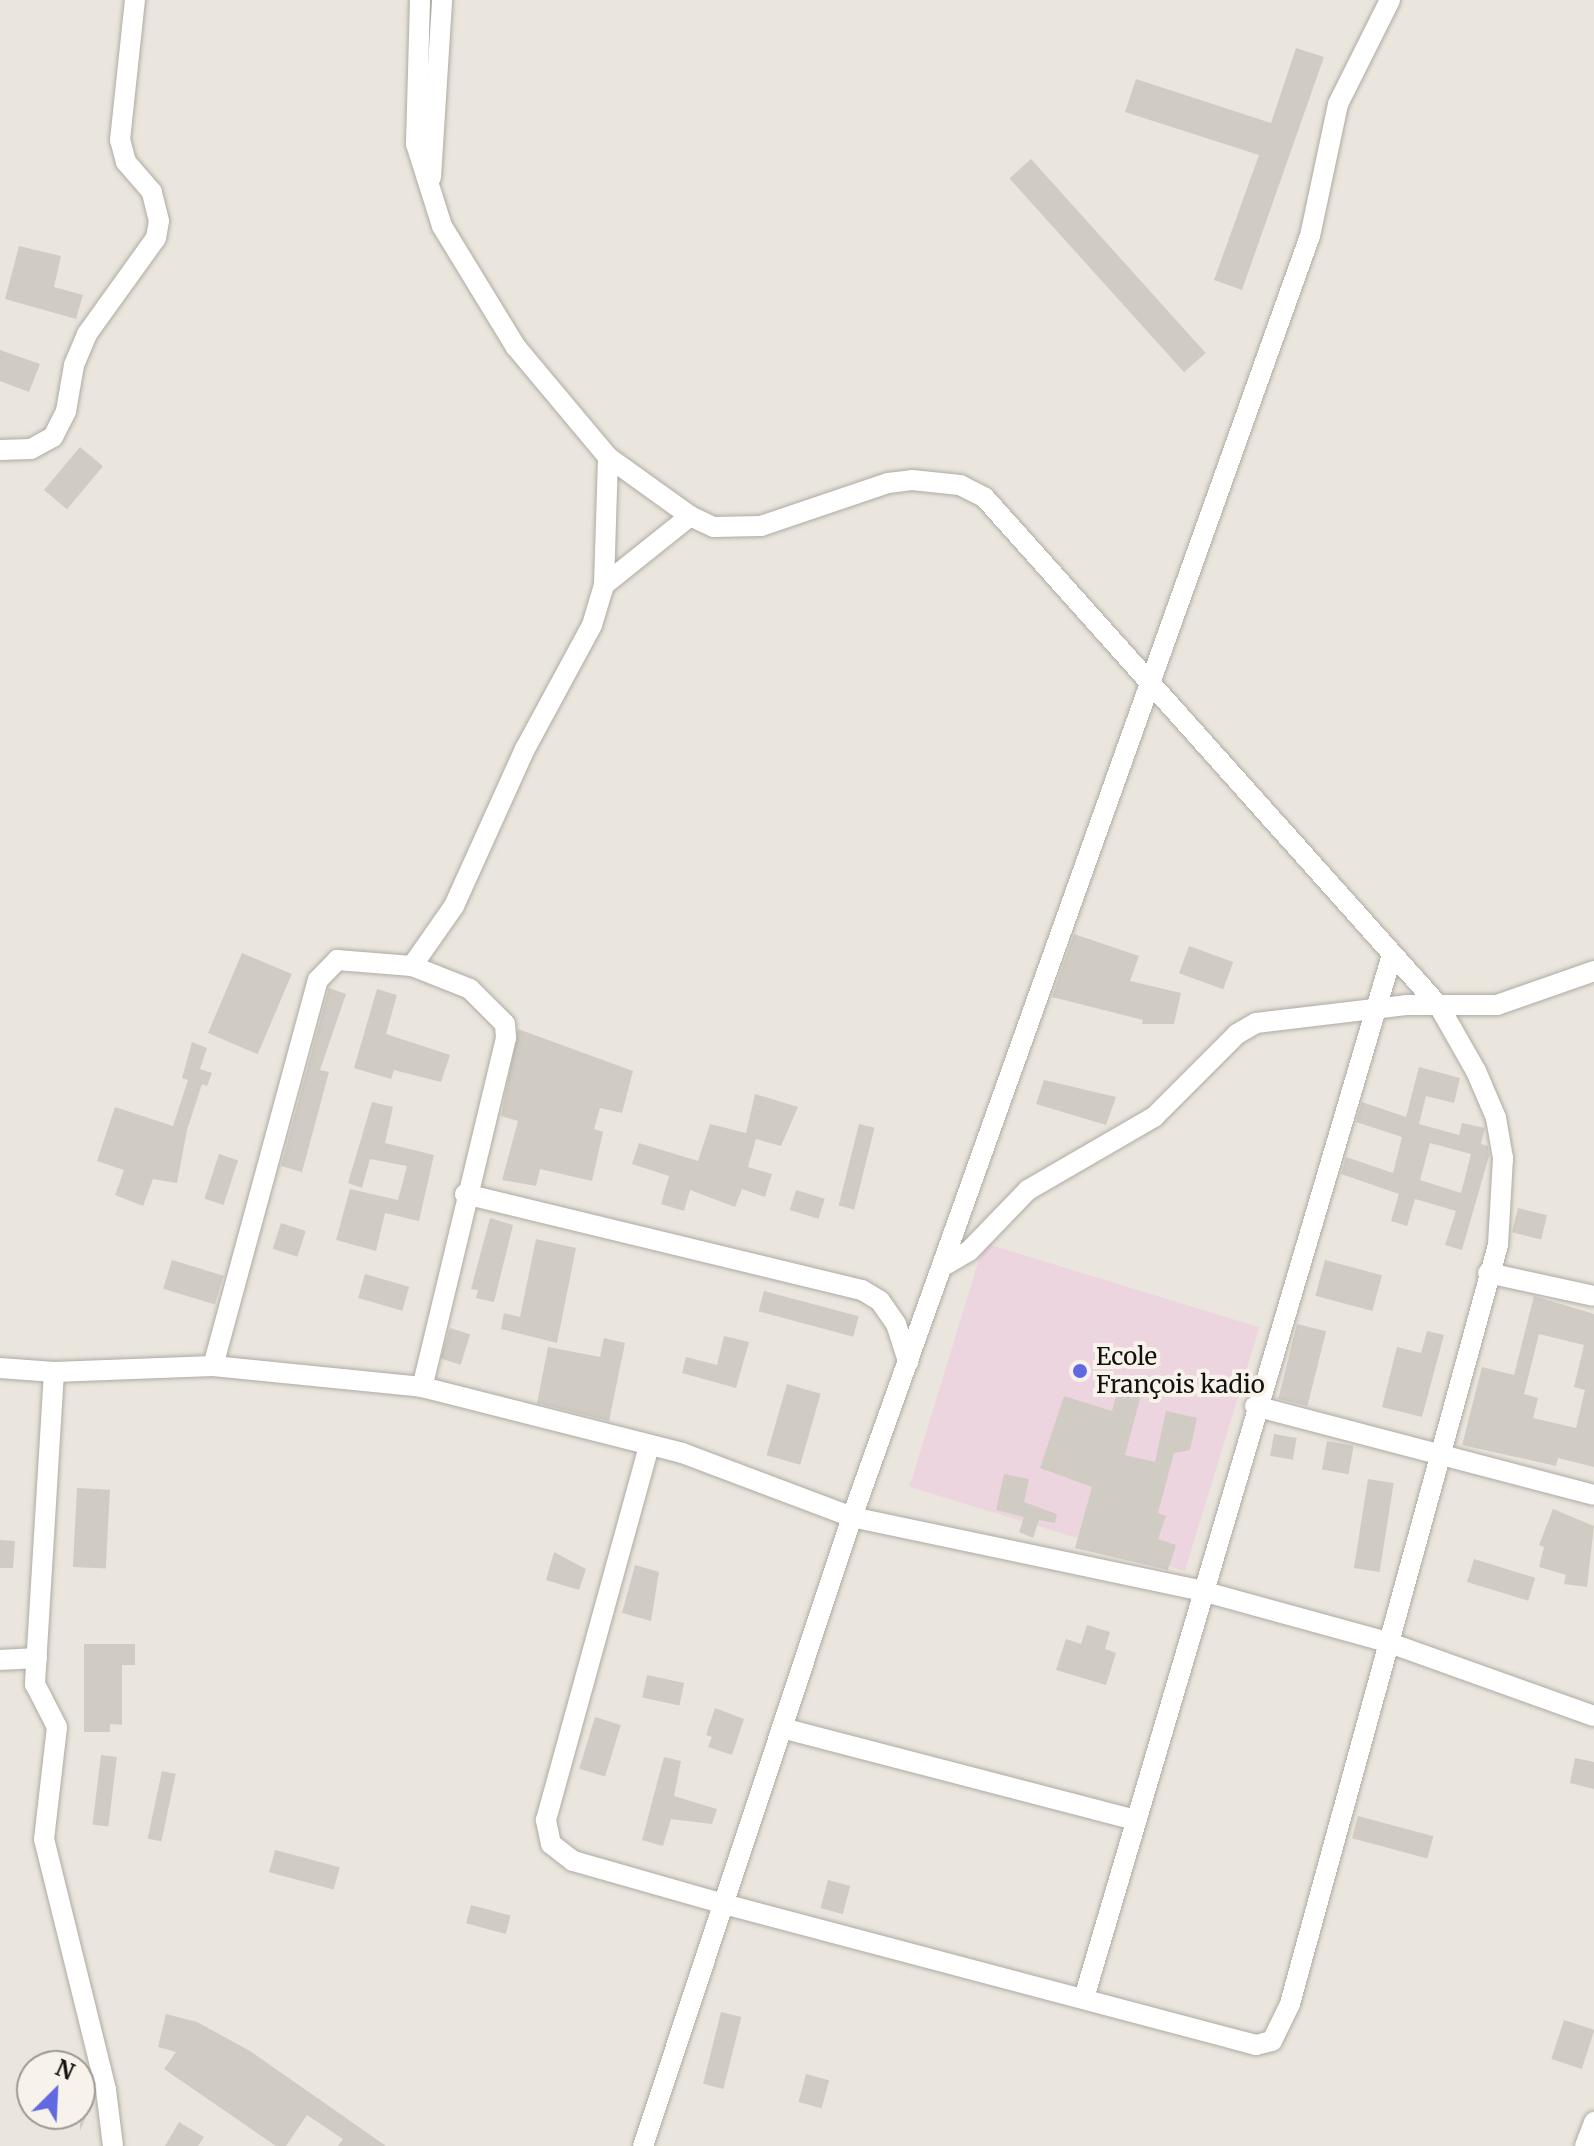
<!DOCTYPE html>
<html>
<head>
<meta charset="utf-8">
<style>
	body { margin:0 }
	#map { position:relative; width:1594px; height:2146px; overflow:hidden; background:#eae6dd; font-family:Merriweather,serif }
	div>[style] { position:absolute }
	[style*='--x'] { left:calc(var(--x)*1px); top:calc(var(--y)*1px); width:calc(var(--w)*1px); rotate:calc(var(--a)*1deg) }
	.education>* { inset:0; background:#edd5e0; transform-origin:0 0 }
	.building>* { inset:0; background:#d0ccc3; transform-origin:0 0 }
	.roads { filter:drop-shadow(0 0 2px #afaaa2) drop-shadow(0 0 2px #afaaa2) }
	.minor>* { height:20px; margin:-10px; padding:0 10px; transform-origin:10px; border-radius:10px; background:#fff }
	.dots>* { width:22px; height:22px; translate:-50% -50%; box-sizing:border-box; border:4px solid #f8f3ea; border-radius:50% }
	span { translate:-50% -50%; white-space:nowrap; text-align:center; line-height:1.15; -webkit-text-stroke:8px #f8f3ea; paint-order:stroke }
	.poi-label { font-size:24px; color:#13120f }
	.left { translate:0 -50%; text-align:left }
	.north { position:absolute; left:16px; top:2050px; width:80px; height:80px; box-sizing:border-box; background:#f8f3ea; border:2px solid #9c9992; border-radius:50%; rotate:24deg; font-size:22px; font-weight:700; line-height:32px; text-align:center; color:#13120f }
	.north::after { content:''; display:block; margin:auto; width:28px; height:36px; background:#6169e1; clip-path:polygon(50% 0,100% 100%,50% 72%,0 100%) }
</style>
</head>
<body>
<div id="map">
	<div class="education">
		<div style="left:984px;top:1243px;width:288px;height:255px;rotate:17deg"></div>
	</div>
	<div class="building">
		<div style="clip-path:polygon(1296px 48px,1324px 57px,1242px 290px,1214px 280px,1259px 155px,1125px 112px,1136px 79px,1271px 123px)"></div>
		<div style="left:1031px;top:159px;width:261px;height:29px;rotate:48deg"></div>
		<div style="clip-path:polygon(19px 246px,61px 256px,54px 287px,83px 295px,76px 319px,5px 299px)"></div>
		<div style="clip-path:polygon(0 350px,40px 364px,29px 392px,0 381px)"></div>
		<div style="left:80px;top:447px;width:30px;height:56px;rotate:40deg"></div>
		<div style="clip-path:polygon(1074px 934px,1139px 956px,1130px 981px,1181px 993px,1174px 1024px,1142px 1024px,1143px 1020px,1052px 997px)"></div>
		<div style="left:1189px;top:946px;width:47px;height:29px;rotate:20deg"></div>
		<div style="left:242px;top:953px;width:54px;height:87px;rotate:23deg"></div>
		<div style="clip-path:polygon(329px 988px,346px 994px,320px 1070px,329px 1072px,302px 1172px,281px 1166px)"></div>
		<div style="clip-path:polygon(377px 989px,397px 995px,386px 1034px,450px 1055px,441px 1082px,394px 1070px,391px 1079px,354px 1068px)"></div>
		<div style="clip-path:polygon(518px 1029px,633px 1071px,622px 1113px,600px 1108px,594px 1129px,603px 1132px,592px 1181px,540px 1169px,536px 1186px,502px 1180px,518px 1121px,501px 1116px)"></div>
		<div style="clip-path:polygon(192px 1042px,207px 1048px,200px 1069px,212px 1073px,207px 1086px,202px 1084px,187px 1130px,177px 1183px,153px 1179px,143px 1206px,115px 1195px,124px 1170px,97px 1161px,115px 1107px,173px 1126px,188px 1080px,182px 1078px)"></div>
		<div style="clip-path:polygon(evenodd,1419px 1067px,1460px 1078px,1454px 1103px,1426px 1096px,1419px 1124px,1459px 1135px,1462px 1123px,1485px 1128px,1481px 1144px,1488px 1146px,1489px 1156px,1462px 1250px,1445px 1245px,1456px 1211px,1415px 1199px,1407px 1226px,1391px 1221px,1399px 1194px,1341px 1174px,1346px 1157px,1393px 1173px,1402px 1137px,1356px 1122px,1362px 1102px,1406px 1117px,1419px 1067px,1430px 1143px,1471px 1154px,1461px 1193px,1420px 1180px,1430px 1143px)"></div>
		<div style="clip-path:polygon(1044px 1080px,1116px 1097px,1106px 1125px,1036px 1104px)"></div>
		<div style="clip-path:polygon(755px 1094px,798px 1107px,781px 1146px,756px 1139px,748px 1167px,772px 1174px,765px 1197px,742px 1189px,735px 1207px,690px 1190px,684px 1211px,661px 1204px,669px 1176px,632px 1164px,639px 1143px,698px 1161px,710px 1124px,746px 1133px)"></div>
		<div style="clip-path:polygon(372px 1102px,393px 1107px,385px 1143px,434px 1155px,419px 1221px,385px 1213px,376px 1251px,336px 1240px,350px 1189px,398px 1200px,407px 1166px,370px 1159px,362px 1188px,348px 1183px)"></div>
		<div style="left:859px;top:1124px;width:16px;height:84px;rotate:14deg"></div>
		<div style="left:219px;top:1154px;width:20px;height:47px;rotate:18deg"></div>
		<div style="left:796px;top:1190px;width:30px;height:21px;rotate:17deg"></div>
		<div style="left:1518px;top:1208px;width:30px;height:25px;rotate:14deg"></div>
		<div style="clip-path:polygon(490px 1218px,513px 1225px,494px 1302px,476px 1298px,478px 1290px,471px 1289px)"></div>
		<div style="left:281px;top:1223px;width:26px;height:27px;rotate:18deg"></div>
		<div style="clip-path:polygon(536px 1239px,576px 1248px,557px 1343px,501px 1329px,504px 1313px,520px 1317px)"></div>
		<div style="left:172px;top:1260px;width:54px;height:30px;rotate:17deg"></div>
		<div style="left:1325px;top:1260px;width:59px;height:37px;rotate:15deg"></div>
		<div style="left:365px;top:1274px;width:46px;height:25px;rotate:16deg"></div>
		<div style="left:764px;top:1291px;width:98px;height:21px;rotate:15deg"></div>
		<div style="clip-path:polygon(evenodd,1534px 1296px,1594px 1314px,1594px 1467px,1558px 1458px,1556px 1466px,1462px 1445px,1482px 1367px,1514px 1375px,1534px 1296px,1539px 1334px,1584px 1345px,1574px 1387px,1585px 1390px,1576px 1428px,1533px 1418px,1538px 1398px,1524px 1394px,1539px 1334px)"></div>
		<div style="left:1297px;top:1324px;width:30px;height:77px;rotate:14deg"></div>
		<div style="left:450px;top:1328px;width:21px;height:32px;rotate:17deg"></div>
		<div style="clip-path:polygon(1427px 1331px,1444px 1335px,1422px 1417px,1382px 1407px,1397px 1347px,1421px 1353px)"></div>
		<div style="clip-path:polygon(724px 1336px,749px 1342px,736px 1388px,682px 1373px,686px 1357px,717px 1365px)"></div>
		<div style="clip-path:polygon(604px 1338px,625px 1343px,609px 1421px,537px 1403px,548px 1347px,600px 1357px)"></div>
		<div style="left:787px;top:1384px;width:35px;height:74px;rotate:16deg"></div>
		<div style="clip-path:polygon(1118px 1388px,1141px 1395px,1125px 1455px,1155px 1462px,1166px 1411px,1197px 1418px,1190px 1450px,1174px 1453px,1158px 1513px,1166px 1516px,1158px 1539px,1176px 1545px,1168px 1570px,1075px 1548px,1092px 1487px,1040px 1468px,1064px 1396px,1112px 1411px)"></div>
		<div style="left:1274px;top:1434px;width:23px;height:22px;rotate:10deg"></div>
		<div style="left:1327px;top:1441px;width:27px;height:29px;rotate:10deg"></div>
		<div style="clip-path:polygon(1004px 1474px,1029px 1479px,1024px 1502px,1057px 1514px,1055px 1523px,1039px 1520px,1033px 1538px,1019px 1532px,1024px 1517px,996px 1510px)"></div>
		<div style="left:1368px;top:1479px;width:26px;height:90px;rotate:9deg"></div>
		<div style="left:77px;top:1488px;width:33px;height:79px;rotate:3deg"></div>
		<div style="clip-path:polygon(1553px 1509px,1594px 1526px,1587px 1587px,1564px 1584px,1566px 1575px,1539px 1567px,1544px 1547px,1539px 1545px)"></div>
		<div style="clip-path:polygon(0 1540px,15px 1541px,13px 1568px,0 1568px)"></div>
		<div style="clip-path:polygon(554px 1552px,586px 1569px,579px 1590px,546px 1580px)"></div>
		<div style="left:1474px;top:1559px;width:64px;height:24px;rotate:17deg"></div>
		<div style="clip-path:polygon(635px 1565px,659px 1572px,651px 1621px,622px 1613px)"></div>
		<div style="clip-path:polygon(1087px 1625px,1110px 1632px,1105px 1649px,1116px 1653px,1106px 1685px,1056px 1670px,1066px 1639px,1081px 1644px)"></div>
		<div style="clip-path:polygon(84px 1644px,135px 1644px,135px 1665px,122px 1665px,122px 1725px,110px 1724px,110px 1732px,84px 1732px)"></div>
		<div style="left:647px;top:1675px;width:38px;height:23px;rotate:12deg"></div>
		<div style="clip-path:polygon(715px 1708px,744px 1719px,732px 1755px,708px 1747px,712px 1737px,706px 1735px)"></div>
		<div style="left:595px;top:1717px;width:27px;height:54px;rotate:17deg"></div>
		<div style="left:101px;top:1755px;width:16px;height:70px;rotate:7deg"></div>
		<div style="clip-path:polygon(664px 1757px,681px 1761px,674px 1796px,717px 1809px,712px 1824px,671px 1819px,663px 1846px,642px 1840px)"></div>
		<div style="clip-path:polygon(1575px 1758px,1594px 1762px,1594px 1789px,1570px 1783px)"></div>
		<div style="left:162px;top:1771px;width:14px;height:69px;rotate:12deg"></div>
		<div style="left:1358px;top:1816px;width:78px;height:23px;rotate:15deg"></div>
		<div style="left:275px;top:1850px;width:67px;height:23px;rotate:15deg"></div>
		<div style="left:828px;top:1880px;width:23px;height:29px;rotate:15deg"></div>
		<div style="left:471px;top:1905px;width:41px;height:19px;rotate:15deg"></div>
		<div style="left:721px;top:2012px;width:21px;height:74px;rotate:14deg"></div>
		<div style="clip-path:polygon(166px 2014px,197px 2022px,250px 2051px,386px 2146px,338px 2146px,343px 2139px,307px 2115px,286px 2146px,276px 2146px,164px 2069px,176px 2052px,158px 2047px)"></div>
		<div style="left:1564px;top:2020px;width:32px;height:41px;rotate:18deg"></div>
		<div style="left:806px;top:2074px;width:24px;height:29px;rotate:15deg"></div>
		<div style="clip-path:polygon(91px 2084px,94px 2098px,80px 2131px,80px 2085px)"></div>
		<div style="clip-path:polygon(179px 2122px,204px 2137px,198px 2146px,165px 2146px)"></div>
	</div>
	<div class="roads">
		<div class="minor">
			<div style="--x:420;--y:0;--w:144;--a:91.6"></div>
			<div style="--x:416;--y:144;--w:86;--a:72.4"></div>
			<div style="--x:442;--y:226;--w:142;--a:58.6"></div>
			<div style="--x:516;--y:347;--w:143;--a:50.1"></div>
			<div style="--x:608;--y:457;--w:101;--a:35.7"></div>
			<div style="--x:690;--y:516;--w:26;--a:25"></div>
			<div style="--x:714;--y:527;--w:47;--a:-1.2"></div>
			<div style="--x:761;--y:526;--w:134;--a:-18.7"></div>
			<div style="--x:888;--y:483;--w:24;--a:-7"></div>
			<div style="--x:912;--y:480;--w:48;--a:5.9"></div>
			<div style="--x:960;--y:485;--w:28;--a:27"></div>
			<div style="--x:985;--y:498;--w:681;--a:48.21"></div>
			<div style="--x:1439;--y:1006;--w:75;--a:60.4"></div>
			<div style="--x:1476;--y:1071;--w:51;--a:66.9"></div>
			<div style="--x:1496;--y:1118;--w:41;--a:80.1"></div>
			<div style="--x:1503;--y:1158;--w:87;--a:93.3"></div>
			<div style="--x:1498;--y:1245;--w:787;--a:105.33"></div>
			<div style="--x:1290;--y:2004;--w:41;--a:115.9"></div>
			<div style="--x:1272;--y:2041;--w:16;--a:166"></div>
			<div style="--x:1256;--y:2045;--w:550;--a:-165.16"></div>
			<div style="--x:724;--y:1904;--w:157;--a:-164.1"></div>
			<div style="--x:573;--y:1861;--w:28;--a:-142"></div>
			<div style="--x:551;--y:1844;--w:25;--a:-102"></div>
			<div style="--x:546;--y:1820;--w:389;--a:-74.6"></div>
			<div style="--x:431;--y:177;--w:177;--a:-86.4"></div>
			<div style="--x:0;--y:450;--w:31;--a:-2"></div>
			<div style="--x:31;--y:449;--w:25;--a:-29"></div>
			<div style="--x:53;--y:437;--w:29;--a:-63"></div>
			<div style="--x:66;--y:411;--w:47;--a:-80.1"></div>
			<div style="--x:74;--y:365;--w:34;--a:-67"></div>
			<div style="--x:87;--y:334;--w:118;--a:-54.3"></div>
			<div style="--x:156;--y:238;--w:17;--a:-80"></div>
			<div style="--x:159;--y:221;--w:30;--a:-104"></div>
			<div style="--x:152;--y:192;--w:40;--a:-131"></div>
			<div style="--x:126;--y:162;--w:23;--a:-105"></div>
			<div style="--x:120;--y:140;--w:141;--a:-83.9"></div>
			<div style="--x:604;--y:585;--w:110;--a:-38.7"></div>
			<div style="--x:412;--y:966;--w:73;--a:-55"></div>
			<div style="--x:454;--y:906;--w:172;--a:-65.7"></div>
			<div style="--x:525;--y:749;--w:141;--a:-61.6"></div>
			<div style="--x:592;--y:625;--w:42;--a:-73.3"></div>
			<div style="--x:604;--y:585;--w:128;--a:-88.2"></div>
			<div style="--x:465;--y:1194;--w:408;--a:13.6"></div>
			<div style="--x:862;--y:1290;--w:21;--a:31"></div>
			<div style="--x:880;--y:1301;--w:28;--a:55"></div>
			<div style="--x:896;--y:1324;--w:40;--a:72"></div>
			<div style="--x:947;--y:1264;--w:26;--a:-31"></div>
			<div style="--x:969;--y:1251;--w:85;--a:-46"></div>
			<div style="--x:1028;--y:1190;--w:146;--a:-30.1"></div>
			<div style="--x:1154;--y:1117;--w:117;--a:-45"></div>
			<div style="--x:1237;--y:1034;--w:22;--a:-30"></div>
			<div style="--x:1256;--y:1023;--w:151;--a:-6.8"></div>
			<div style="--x:1406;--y:1005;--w:91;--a:0"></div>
			<div style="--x:1497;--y:1005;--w:103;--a:-19.3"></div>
			<div style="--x:1488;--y:1273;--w:108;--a:12.2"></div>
			<div style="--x:213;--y:1366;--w:400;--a:-74.8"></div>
			<div style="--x:318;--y:980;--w:28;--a:-46"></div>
			<div style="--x:337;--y:960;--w:75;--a:4.6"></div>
			<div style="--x:412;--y:966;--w:62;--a:21.6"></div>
			<div style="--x:470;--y:989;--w:49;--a:45"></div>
			<div style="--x:505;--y:1024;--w:14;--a:86"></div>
			<div style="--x:506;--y:1038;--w:359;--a:103.5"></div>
			<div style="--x:0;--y:1368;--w:54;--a:4.2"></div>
			<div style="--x:54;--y:1372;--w:159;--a:-2.2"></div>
			<div style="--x:213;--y:1366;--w:210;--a:5.7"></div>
			<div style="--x:422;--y:1387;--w:268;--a:14.2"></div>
			<div style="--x:682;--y:1453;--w:182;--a:20.6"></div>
			<div style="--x:852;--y:1517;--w:358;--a:11.9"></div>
			<div style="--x:1202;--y:1591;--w:192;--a:15.4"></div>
			<div style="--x:1387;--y:1642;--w:220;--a:19.7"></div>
			<div style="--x:54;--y:1372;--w:313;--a:93.5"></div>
			<div style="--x:35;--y:1684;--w:48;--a:62.9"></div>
			<div style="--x:57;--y:1727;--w:113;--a:96.6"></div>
			<div style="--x:44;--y:1839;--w:259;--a:76.1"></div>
			<div style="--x:106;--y:2090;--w:56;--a:82.9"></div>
			<div style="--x:1255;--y:1406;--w:350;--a:14.7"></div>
			<div style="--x:0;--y:1660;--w:37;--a:-3"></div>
			<div style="--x:782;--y:1728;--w:366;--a:14.6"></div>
			<div style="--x:1084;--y:1998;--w:1084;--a:-73.55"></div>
			<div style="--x:643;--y:2146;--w:663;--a:-71.62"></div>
			<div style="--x:852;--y:1517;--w:1360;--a:-70.33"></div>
			<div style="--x:1310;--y:236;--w:135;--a:-78"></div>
			<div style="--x:1338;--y:104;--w:116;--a:-63.4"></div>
			<div style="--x:1585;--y:2146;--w:26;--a:-69"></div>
		</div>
	</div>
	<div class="dots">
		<div style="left:1080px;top:1371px;background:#6169e1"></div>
	</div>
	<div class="poi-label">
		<span class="left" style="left:1096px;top:1371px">Ecole<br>François kadio</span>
	</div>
	<div class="north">N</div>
</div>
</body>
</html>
